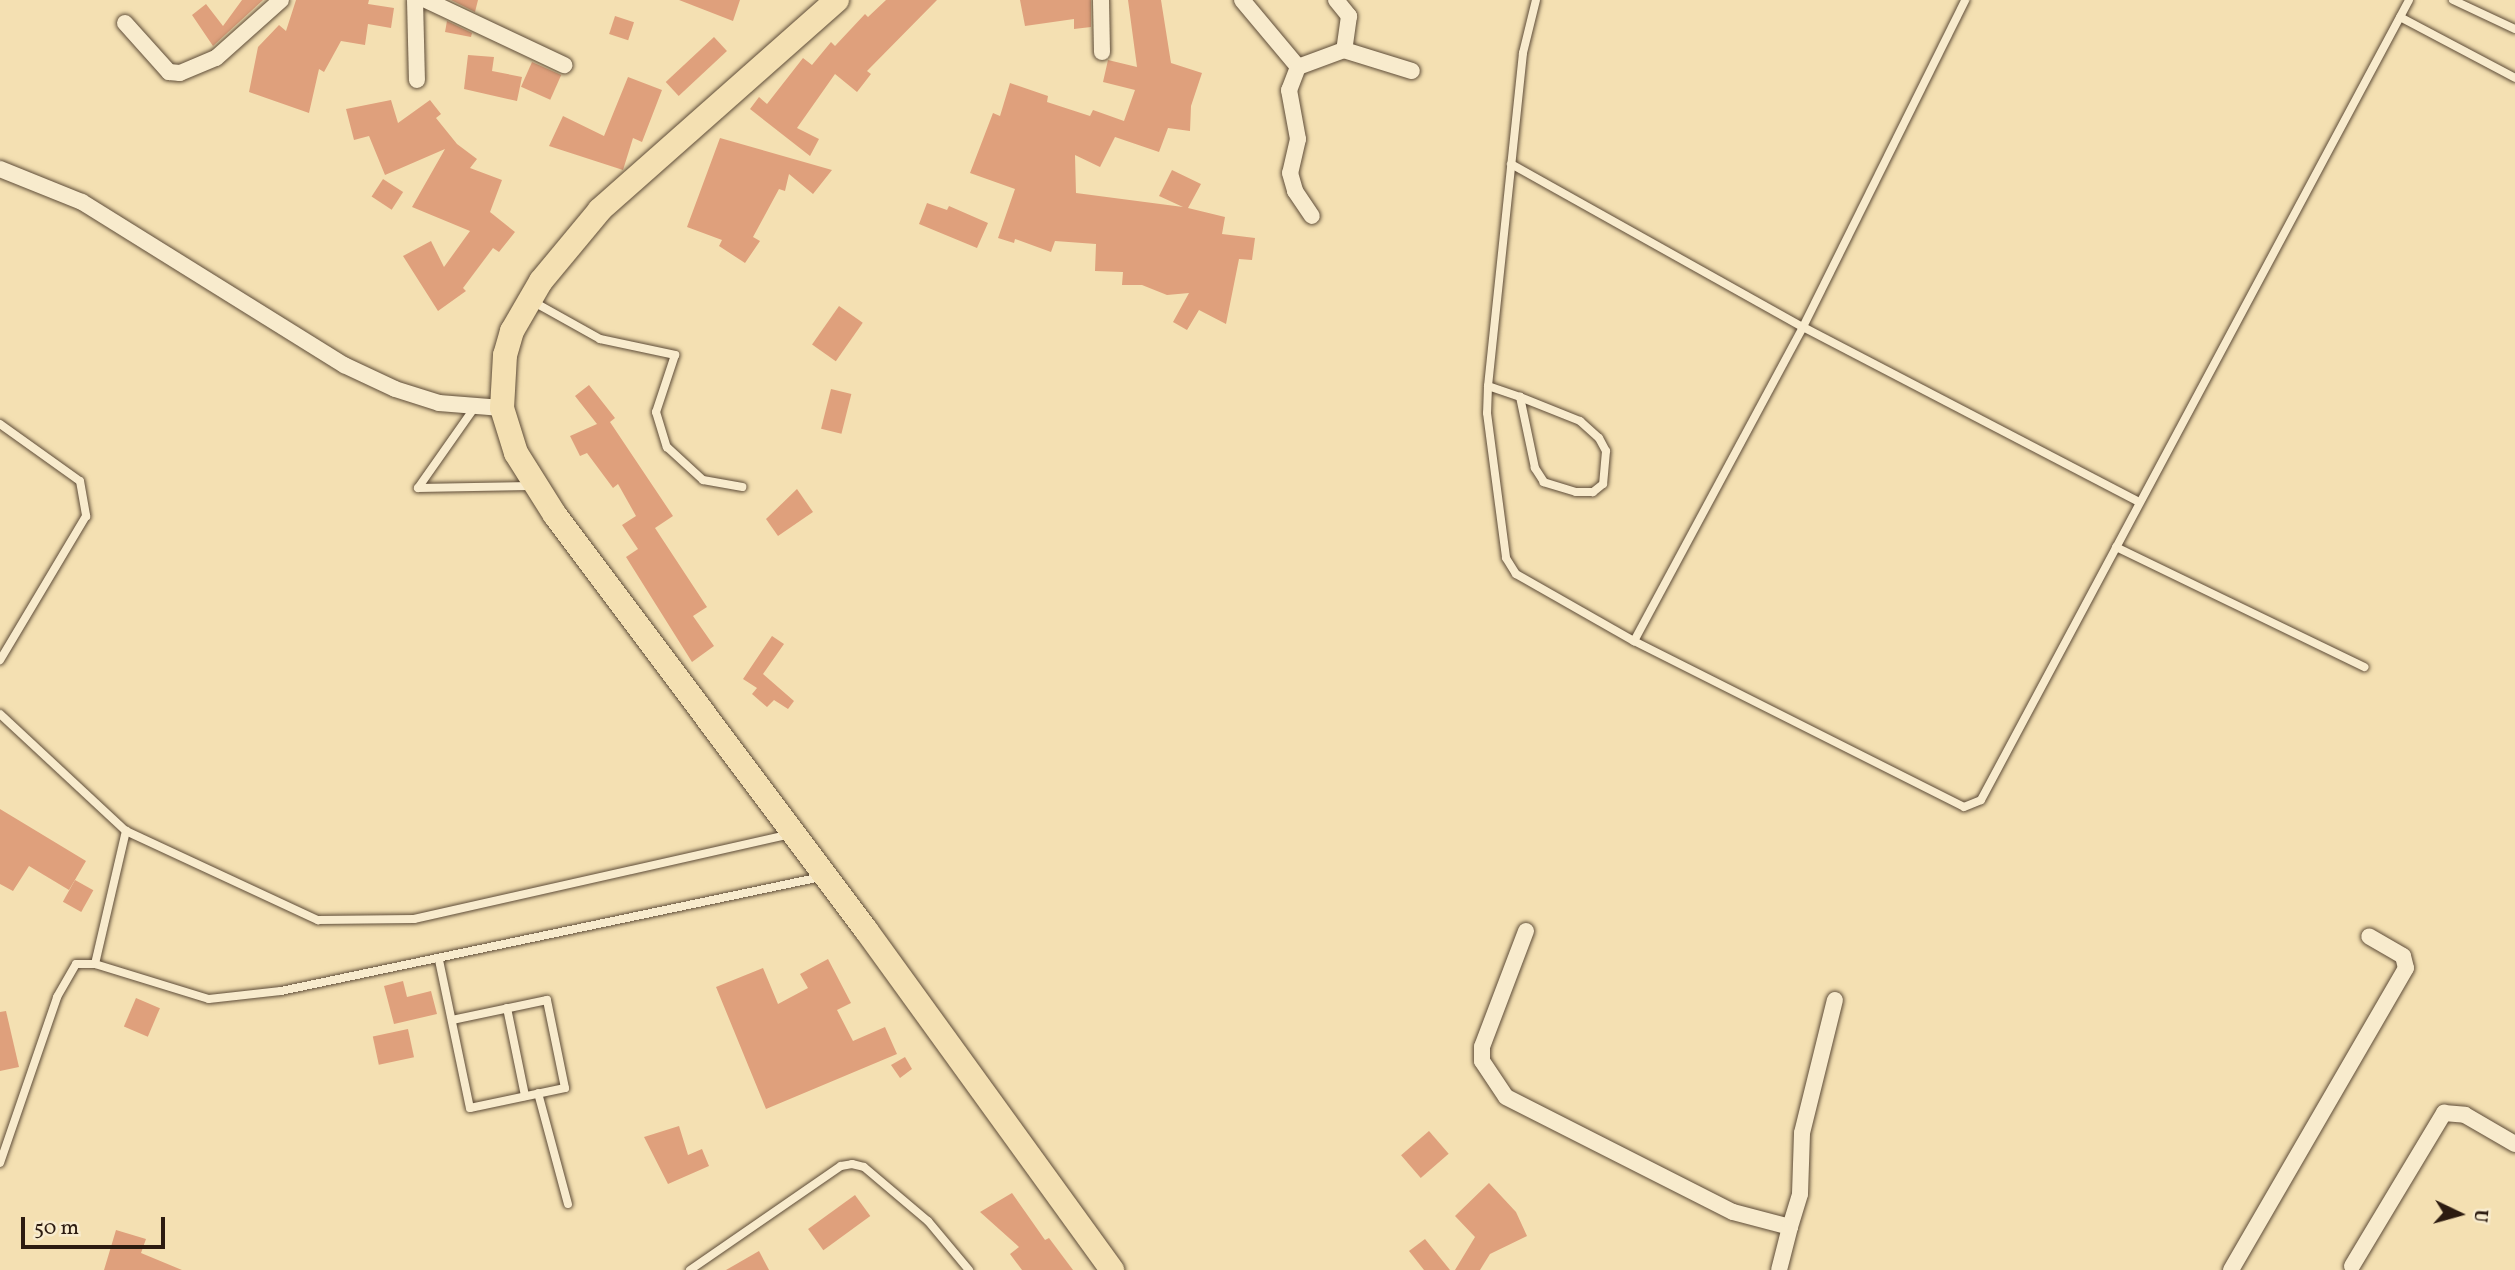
<!DOCTYPE html>
<html>
<head>
<meta charset="utf-8">
<style>
	body { margin:0 }
	#map { position:relative; width:2515px; height:1270px; overflow:hidden; background:#f4e0b2; font-family:Vollkorn,serif }
	div>[style] { position:absolute }
	[style*='--x'] { left:calc(var(--x)*1px); top:calc(var(--y)*1px); width:calc(var(--w)*1px); rotate:calc(var(--a)*1deg) }
	.building>* { inset:0; background:#dfa07c; transform-origin:0 0 }
	.roads { filter:drop-shadow(0 0 2px #5e4c38) drop-shadow(0 0 2px #5e4c38) }
	.lane>* { height:8px; margin:-4px; padding:0 4px; transform-origin:4px; border-radius:4px; background:#f8ebcd }
	.street>* { height:16px; margin:-8px; padding:0 8px; transform-origin:8px; border-radius:8px; background:#f8ebcd }
	.primary>* { height:24px; margin:-12px; padding:0 12px; transform-origin:12px; border-radius:12px; background:#f4e0b2 }
	span { translate:-50% -50%; white-space:nowrap; text-align:center; line-height:1.15; -webkit-text-stroke:5px #f8ebcd; paint-order:stroke }
	.north { position:absolute; left:2424px; top:1179px; width:70px; height:70px; -webkit-text-stroke:5px #f8ebcd; paint-order:stroke; rotate:95deg; font-size:19px; font-weight:700; line-height:28px; text-align:center; color:#2c1b10 }
	.north::after { content:''; display:block; margin:auto; width:24px; height:32px; background:#2c1b10; clip-path:polygon(50% 0,100% 100%,50% 72%,0 100%) }
	.scale { position:absolute; left:21px; top:1217px; width:144px; height:32px; box-sizing:border-box; border:4px solid #2c1b10; border-top:0; padding-left:9px; font-size:21px; line-height:24px; white-space:nowrap; color:#2c1b10; -webkit-text-stroke:5px #f8ebcd; paint-order:stroke }
</style>
</head>
<body>
<div id="map">
	<div class="building">
		<div style="clip-path:polygon(242px 0,263px 0,213px 46px,192px 15px,206px 4px,223px 26px)"></div>
		<div style="clip-path:polygon(296px 0,369px 0,368px 4px,394px 8px,391px 28px,368px 24px,365px 45px,341px 41px,324px 72px,319px 69px,309px 113px,249px 92px,258px 47px,279px 25px,286px 31px)"></div>
		<div style="clip-path:polygon(451px 0,478px 0,475px 12px)"></div>
		<div style="clip-path:polygon(679px 0,740px 0,733px 21px)"></div>
		<div style="clip-path:polygon(886px 0,937px 0,867px 71px,871px 74px,857px 92px,835px 74px,797px 128px,819px 139px,810px 156px,750px 109px,759px 97px,767px 104px,803px 58px,812px 65px,831px 42px,835px 46px,865px 14px,868px 17px)"></div>
		<div style="clip-path:polygon(1020px 0,1091px 0,1091px 27px,1074px 29px,1074px 19px,1025px 26px)"></div>
		<div style="clip-path:polygon(1128px 0,1161px 0,1171px 63px,1202px 73px,1191px 106px,1190px 131px,1168px 128px,1159px 152px,1115px 137px,1100px 167px,1075px 155px,1076px 193px,1183px 207px,1159px 196px,1172px 170px,1201px 184px,1188px 208px,1225px 217px,1222px 234px,1255px 238px,1252px 260px,1239px 259px,1226px 324px,1199px 310px,1187px 330px,1173px 322px,1189px 293px,1167px 295px,1142px 285px,1122px 285px,1123px 272px,1095px 271px,1096px 244px,1055px 241px,1051px 252px,1015px 239px,1014px 243px,998px 238px,1015px 189px,970px 173px,993px 113px,1000px 116px,1010px 83px,1048px 96px,1047px 102px,1090px 116px,1093px 110px,1124px 121px,1135px 90px,1103px 82px,1108px 60px,1137px 67px)"></div>
		<div style="left:615px;top:16px;width:20px;height:19px;rotate:18deg"></div>
		<div style="clip-path:polygon(447px 21px,472px 33px,471px 37px,445px 32px)"></div>
		<div style="left:714px;top:37px;width:19px;height:66px;rotate:47deg"></div>
		<div style="clip-path:polygon(468px 55px,494px 57px,492px 71px,522px 77px,517px 101px,464px 89px)"></div>
		<div style="left:532px;top:62px;width:32px;height:27px;rotate:24deg"></div>
		<div style="clip-path:polygon(628px 77px,662px 90px,642px 142px,633px 138px,623px 170px,549px 146px,563px 116px,604px 136px)"></div>
		<div style="clip-path:polygon(391px 100px,398px 123px,430px 100px,441px 114px,436px 118px,457px 144px,477px 159px,470px 168px,502px 180px,490px 212px,515px 232px,499px 252px,493px 248px,463px 288px,466px 291px,438px 311px,403px 256px,431px 241px,444px 267px,470px 231px,412px 207px,445px 149px,385px 175px,369px 136px,354px 140px,346px 109px)"></div>
		<div style="clip-path:polygon(720px 138px,832px 170px,813px 194px,789px 174px,785px 191px,779px 189px,753px 237px,760px 241px,745px 263px,719px 246px,722px 240px,687px 227px)"></div>
		<div style="left:383px;top:179px;width:24px;height:21px;rotate:33deg"></div>
		<div style="clip-path:polygon(927px 203px,947px 210px,949px 206px,988px 223px,977px 248px,919px 224px)"></div>
		<div style="left:839px;top:306px;width:29px;height:47px;rotate:35deg"></div>
		<div style="clip-path:polygon(589px 385px,615px 418px,610px 422px,673px 516px,655px 528px,707px 607px,693px 616px,714px 646px,692px 662px,626px 557px,638px 549px,622px 525px,636px 516px,618px 484px,613px 488px,587px 453px,580px 456px,570px 436px,597px 424px,575px 396px)"></div>
		<div style="left:831px;top:389px;width:21px;height:41px;rotate:14deg"></div>
		<div style="clip-path:polygon(797px 489px,813px 512px,778px 536px,766px 519px)"></div>
		<div style="clip-path:polygon(772px 636px,784px 644px,763px 674px,794px 701px,788px 709px,774px 700px,767px 707px,752px 694px,757px 688px,743px 679px)"></div>
		<div style="clip-path:polygon(0 809px,86px 861px,69px 890px,29px 866px,13px 891px,0 884px)"></div>
		<div style="left:75px;top:880px;width:21px;height:25px;rotate:29deg"></div>
		<div style="clip-path:polygon(828px 959px,851px 1003px,837px 1010px,853px 1041px,885px 1027px,897px 1054px,766px 1109px,716px 987px,763px 968px,778px 1004px,808px 988px,800px 974px)"></div>
		<div style="clip-path:polygon(403px 981px,407px 997px,431px 991px,437px 1014px,394px 1024px,384px 986px)"></div>
		<div style="left:136px;top:998px;width:26px;height:31px;rotate:23deg"></div>
		<div style="clip-path:polygon(6px 1011px,19px 1067px,0 1071px,0 1012px)"></div>
		<div style="left:408px;top:1029px;width:29px;height:36px;rotate:78deg"></div>
		<div style="clip-path:polygon(905px 1057px,912px 1069px,900px 1078px,891px 1065px)"></div>
		<div style="clip-path:polygon(679px 1126px,688px 1155px,702px 1149px,709px 1166px,668px 1184px,644px 1137px)"></div>
		<div style="left:1429px;top:1131px;width:30px;height:37px;rotate:49deg"></div>
		<div style="clip-path:polygon(1489px 1183px,1516px 1212px,1527px 1236px,1490px 1254px,1480px 1270px,1455px 1270px,1475px 1237px,1455px 1216px)"></div>
		<div style="clip-path:polygon(1012px 1193px,1045px 1240px,1049px 1238px,1073px 1270px,1022px 1270px,1010px 1254px,1019px 1247px,980px 1212px)"></div>
		<div style="left:855px;top:1195px;width:26px;height:58px;rotate:54deg"></div>
		<div style="clip-path:polygon(116px 1230px,146px 1239px,141px 1253px,182px 1270px,104px 1270px)"></div>
		<div style="clip-path:polygon(1425px 1239px,1450px 1270px,1424px 1270px,1409px 1251px)"></div>
		<div style="clip-path:polygon(759px 1251px,769px 1270px,726px 1270px)"></div>
	</div>
	<div class="roads">
		<div class="lane">
			<div style="--x:1536;--y:0;--w:55;--a:103.8"></div>
			<div style="--x:1523;--y:53;--w:335;--a:96"></div>
			<div style="--x:1488;--y:386;--w:27;--a:92"></div>
			<div style="--x:1487;--y:413;--w:146;--a:82.5"></div>
			<div style="--x:1506;--y:558;--w:19;--a:58"></div>
			<div style="--x:1516;--y:574;--w:136;--a:29.6"></div>
			<div style="--x:1634;--y:641;--w:369;--a:26.7"></div>
			<div style="--x:1964;--y:807;--w:18;--a:-22"></div>
			<div style="--x:1981;--y:800;--w:907;--a:-61.85"></div>
			<div style="--x:2453;--y:0;--w:68;--a:25.1"></div>
			<div style="--x:2400;--y:17;--w:130;--a:27.9"></div>
			<div style="--x:1511;--y:164;--w:334;--a:29.2"></div>
			<div style="--x:1803;--y:327;--w:379;--a:27.5"></div>
			<div style="--x:532;--y:301;--w:78;--a:29.2"></div>
			<div style="--x:600;--y:339;--w:77;--a:12"></div>
			<div style="--x:675;--y:355;--w:60;--a:108.4"></div>
			<div style="--x:656;--y:412;--w:37;--a:73"></div>
			<div style="--x:667;--y:447;--w:49;--a:42.5"></div>
			<div style="--x:703;--y:480;--w:40;--a:10"></div>
			<div style="--x:1488;--y:386;--w:34;--a:19"></div>
			<div style="--x:1520;--y:397;--w:65;--a:21.8"></div>
			<div style="--x:1580;--y:421;--w:25;--a:42"></div>
			<div style="--x:1599;--y:438;--w:15;--a:62"></div>
			<div style="--x:1606;--y:451;--w:33;--a:95"></div>
			<div style="--x:1603;--y:484;--w:13;--a:141"></div>
			<div style="--x:1593;--y:492;--w:17;--a:180"></div>
			<div style="--x:1576;--y:492;--w:34;--a:-163"></div>
			<div style="--x:1544;--y:482;--w:17;--a:-123"></div>
			<div style="--x:1535;--y:468;--w:73;--a:-101.9"></div>
			<div style="--x:0;--y:424;--w:98;--a:35.5"></div>
			<div style="--x:80;--y:481;--w:36;--a:80"></div>
			<div style="--x:86;--y:516;--w:168;--a:120.8"></div>
			<div style="--x:418;--y:488;--w:112;--a:-1"></div>
			<div style="--x:418;--y:488;--w:99;--a:-54.9"></div>
			<div style="--x:2116;--y:547;--w:276;--a:25.8"></div>
			<div style="--x:1634;--y:641;--w:357;--a:-61.7"></div>
			<div style="--x:1803;--y:327;--w:365;--a:-63.6"></div>
			<div style="--x:0;--y:714;--w:172;--a:42.9"></div>
			<div style="--x:126;--y:831;--w:212;--a:24.9"></div>
			<div style="--x:318;--y:920;--w:96;--a:-0.6"></div>
			<div style="--x:414;--y:919;--w:386;--a:-12.7"></div>
			<div style="--x:439;--y:960;--w:151;--a:78.2"></div>
			<div style="--x:470;--y:1108;--w:97;--a:-11.9"></div>
			<div style="--x:565;--y:1088;--w:90;--a:-101.6"></div>
			<div style="--x:547;--y:1000;--w:97;--a:168.1"></div>
			<div style="--x:95;--y:964;--w:137;--a:-76.9"></div>
			<div style="--x:507;--y:1008;--w:90;--a:78.4"></div>
			<div style="--x:538;--y:1093;--w:115;--a:74.9"></div>
			<div style="--x:0;--y:1163;--w:176;--a:-71"></div>
			<div style="--x:57;--y:997;--w:38;--a:-60"></div>
			<div style="--x:76;--y:964;--w:19;--a:0"></div>
			<div style="--x:95;--y:964;--w:119;--a:17.1"></div>
			<div style="--x:209;--y:999;--w:72;--a:-6.3"></div>
			<div style="--x:281;--y:991;--w:552;--a:-11.92"></div>
			<div style="--x:690;--y:1270;--w:183;--a:-34.6"></div>
			<div style="--x:841;--y:1166;--w:11;--a:-10"></div>
			<div style="--x:852;--y:1164;--w:12;--a:14"></div>
			<div style="--x:864;--y:1167;--w:84;--a:40.2"></div>
			<div style="--x:928;--y:1221;--w:64;--a:50.1"></div>
		</div>
		<div class="street">
			<div style="--x:415;--y:0;--w:80;--a:88.6"></div>
			<div style="--x:426;--y:0;--w:153;--a:25.2"></div>
			<div style="--x:1101;--y:0;--w:52;--a:88.9"></div>
			<div style="--x:1242;--y:0;--w:87;--a:50.1"></div>
			<div style="--x:1298;--y:67;--w:49;--a:-20.3"></div>
			<div style="--x:1336;--y:0;--w:21;--a:51"></div>
			<div style="--x:1349;--y:16;--w:34;--a:98"></div>
			<div style="--x:1344;--y:50;--w:71;--a:17.2"></div>
			<div style="--x:125;--y:23;--w:66;--a:48.1"></div>
			<div style="--x:169;--y:72;--w:11;--a:5"></div>
			<div style="--x:180;--y:73;--w:39;--a:-23"></div>
			<div style="--x:216;--y:58;--w:87;--a:-41.7"></div>
			<div style="--x:1298;--y:67;--w:25;--a:111"></div>
			<div style="--x:1289;--y:90;--w:50;--a:79.6"></div>
			<div style="--x:1298;--y:139;--w:35;--a:103"></div>
			<div style="--x:1290;--y:173;--w:19;--a:74"></div>
			<div style="--x:1295;--y:191;--w:30;--a:56"></div>
			<div style="--x:0;--y:169;--w:88;--a:21.9"></div>
			<div style="--x:82;--y:202;--w:309;--a:31.9"></div>
			<div style="--x:344;--y:365;--w:56;--a:25.2"></div>
			<div style="--x:395;--y:389;--w:46;--a:17.7"></div>
			<div style="--x:439;--y:403;--w:63;--a:4.5"></div>
			<div style="--x:1526;--y:931;--w:124;--a:110.8"></div>
			<div style="--x:1482;--y:1047;--w:14;--a:90"></div>
			<div style="--x:1482;--y:1061;--w:43;--a:56.3"></div>
			<div style="--x:1506;--y:1097;--w:254;--a:26.9"></div>
			<div style="--x:1733;--y:1212;--w:59;--a:14.7"></div>
			<div style="--x:1790;--y:1227;--w:44;--a:104.3"></div>
			<div style="--x:1790;--y:1227;--w:34;--a:-73"></div>
			<div style="--x:1800;--y:1194;--w:61;--a:-88.1"></div>
			<div style="--x:1802;--y:1133;--w:137;--a:-76.1"></div>
			<div style="--x:2352;--y:1266;--w:179;--a:-59"></div>
			<div style="--x:2444;--y:1113;--w:21;--a:5"></div>
			<div style="--x:2465;--y:1115;--w:58;--a:30.1"></div>
			<div style="--x:2231;--y:1270;--w:349;--a:-59.9"></div>
			<div style="--x:2406;--y:968;--w:12;--a:-104"></div>
			<div style="--x:2403;--y:956;--w:39;--a:-150"></div>
		</div>
		<div class="primary">
			<div style="--x:837;--y:0;--w:317;--a:138.5"></div>
			<div style="--x:600;--y:210;--w:92;--a:129.7"></div>
			<div style="--x:541;--y:281;--w:58;--a:120.1"></div>
			<div style="--x:512;--y:331;--w:25;--a:106"></div>
			<div style="--x:505;--y:355;--w:53;--a:93.2"></div>
			<div style="--x:502;--y:408;--w:47;--a:72.7"></div>
			<div style="--x:516;--y:453;--w:73;--a:57.8"></div>
			<div style="--x:555;--y:515;--w:519;--a:53.15"></div>
			<div style="--x:866;--y:930;--w:420;--a:54.1"></div>
		</div>
	</div>
	<div class="north">U</div>
	<div class="scale">50 m</div>
</div>
</body>
</html>
